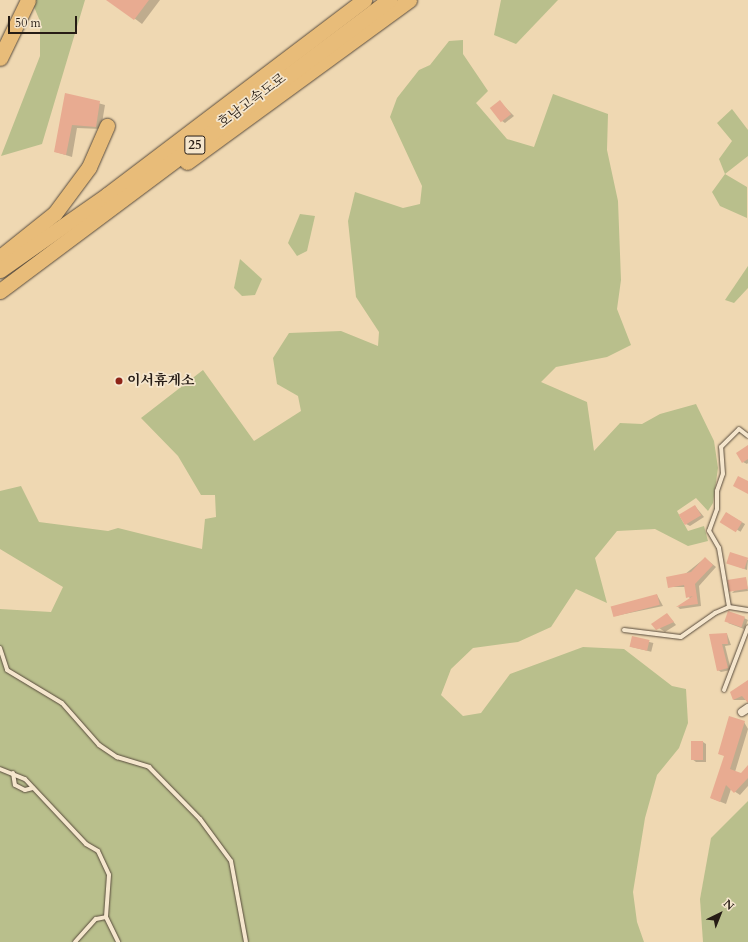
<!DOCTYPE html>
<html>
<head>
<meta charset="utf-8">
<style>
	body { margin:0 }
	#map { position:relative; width:748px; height:942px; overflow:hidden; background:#efd8b2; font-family:Cardo,"Noto Serif KR",serif }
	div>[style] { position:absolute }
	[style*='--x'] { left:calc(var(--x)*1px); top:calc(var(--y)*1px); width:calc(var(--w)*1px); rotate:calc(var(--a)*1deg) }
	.green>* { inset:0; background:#b9bf8c }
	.shadow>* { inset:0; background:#0003; transform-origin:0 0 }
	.building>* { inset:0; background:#e8ab91; transform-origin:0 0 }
	.roads { filter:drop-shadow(0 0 1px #584b3c) drop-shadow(0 0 1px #584b3c) }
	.lane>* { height:4px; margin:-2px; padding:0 2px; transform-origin:2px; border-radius:2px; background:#f5e6cd }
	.street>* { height:8px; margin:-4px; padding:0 4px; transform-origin:4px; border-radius:4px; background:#f5e6cd }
	.highway>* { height:15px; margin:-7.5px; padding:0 7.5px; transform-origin:7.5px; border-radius:7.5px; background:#e8bc79 }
	.dots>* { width:11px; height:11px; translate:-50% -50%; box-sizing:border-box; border:2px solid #f5e6cd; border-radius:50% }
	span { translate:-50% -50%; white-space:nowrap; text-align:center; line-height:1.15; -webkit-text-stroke:3.5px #f5e6cd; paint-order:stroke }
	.shield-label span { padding:1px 3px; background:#f5e6cd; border:1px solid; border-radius:3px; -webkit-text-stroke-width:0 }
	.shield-label { font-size:13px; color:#261c15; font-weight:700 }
	.street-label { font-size:14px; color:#261c15 }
	.poi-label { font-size:14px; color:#261c15; font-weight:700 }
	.left { translate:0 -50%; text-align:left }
	.north { position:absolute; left:700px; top:894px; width:40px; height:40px; -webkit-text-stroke:3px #f5e6cd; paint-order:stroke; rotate:43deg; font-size:11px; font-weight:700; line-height:16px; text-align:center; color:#261c15 }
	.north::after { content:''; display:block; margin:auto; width:14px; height:18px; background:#261c15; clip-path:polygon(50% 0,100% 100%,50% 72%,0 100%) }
	.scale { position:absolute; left:8px; top:16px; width:69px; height:18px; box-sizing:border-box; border:2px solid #261c15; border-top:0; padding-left:5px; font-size:12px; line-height:14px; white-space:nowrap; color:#261c15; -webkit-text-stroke:3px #f5e6cd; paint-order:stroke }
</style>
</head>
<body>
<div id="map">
	<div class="green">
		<div style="clip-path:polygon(31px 0,85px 0,42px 144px,1px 156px,40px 56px,40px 21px)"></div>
		<div style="clip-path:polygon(501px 0,558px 0,516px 44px,494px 35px)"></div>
		<div style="clip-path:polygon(463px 40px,463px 54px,488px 91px,476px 103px,507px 139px,534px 147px,553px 94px,608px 114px,607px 150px,618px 201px,621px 280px,617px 309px,631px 345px,607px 357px,556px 367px,541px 382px,587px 402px,594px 451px,620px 423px,642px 424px,660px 414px,696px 404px,714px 441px,718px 468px,713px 503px,708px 511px,696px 498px,677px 511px,688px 531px,704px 526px,708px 541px,688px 546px,655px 529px,617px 531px,595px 558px,607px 603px,576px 589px,551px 627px,518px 642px,473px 648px,451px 669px,441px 695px,463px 716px,481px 713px,510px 674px,583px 647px,624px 649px,672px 686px,686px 689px,688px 723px,679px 748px,657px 775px,645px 818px,633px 892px,637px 922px,644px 942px,0 942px,0 609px,51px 612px,63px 587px,0 549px,0 491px,21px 486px,39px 522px,108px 531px,118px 528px,202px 549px,205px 519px,216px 517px,215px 495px,201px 495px,178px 456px,141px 418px,203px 370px,254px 441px,301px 411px,298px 396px,277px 384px,273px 358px,289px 333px,341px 331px,378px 346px,379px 332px,356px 297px,348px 221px,355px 192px,403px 208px,420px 204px,422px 186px,390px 117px,397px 98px,419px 70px,430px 65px,449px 41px)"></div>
		<div style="clip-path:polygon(732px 109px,748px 130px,748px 156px,725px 174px,747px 187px,747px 218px,720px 206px,712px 192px,725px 174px,719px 159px,732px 141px,717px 123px)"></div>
		<div style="clip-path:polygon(300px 214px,315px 216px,307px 251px,297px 256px,288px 243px)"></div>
		<div style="clip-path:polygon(240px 259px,262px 279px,255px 295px,242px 296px,234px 288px)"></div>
		<div style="clip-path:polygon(748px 266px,748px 288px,734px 303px,725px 300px)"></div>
		<div style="clip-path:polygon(748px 801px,748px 942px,703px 942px,700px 899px,711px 838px)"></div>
	</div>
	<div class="shadow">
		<div style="clip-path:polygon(110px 0,160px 0,142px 24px)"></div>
		<div style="clip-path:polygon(66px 94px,105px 105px,101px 129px,77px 128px,72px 157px,56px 152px)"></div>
		<div style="clip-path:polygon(500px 102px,514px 116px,505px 123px,502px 121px)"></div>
		<div style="clip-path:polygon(748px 447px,748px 463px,747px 464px,743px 462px)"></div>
		<div style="clip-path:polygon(695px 506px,704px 517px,690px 526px,686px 524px)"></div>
		<div style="left:726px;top:513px;width:22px;height:9px;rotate:30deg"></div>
		<div style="clip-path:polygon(731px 553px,748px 560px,747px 570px,731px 564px)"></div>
		<div style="clip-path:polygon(705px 558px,716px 567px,699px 586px,701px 606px,680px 609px,678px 607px,690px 599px,685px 587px,669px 587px)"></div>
		<div style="clip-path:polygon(746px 579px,748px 591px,732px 593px)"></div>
		<div style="clip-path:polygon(657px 595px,663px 606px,615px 616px)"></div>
		<div style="clip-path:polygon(667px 614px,676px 625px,665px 632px,653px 624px)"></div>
		<div style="clip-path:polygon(744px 618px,748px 620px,744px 629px,728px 623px)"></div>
		<div style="clip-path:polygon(727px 634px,731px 645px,725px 646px,731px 670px,721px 672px,718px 670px,710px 635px)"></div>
		<div style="left:633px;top:638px;width:21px;height:9px;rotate:14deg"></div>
		<div style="clip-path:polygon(748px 682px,748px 700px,734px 700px,732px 692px)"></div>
		<div style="clip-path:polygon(744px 722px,748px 729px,735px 772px,741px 774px,748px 767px,748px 786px,740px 795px,731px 789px,726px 804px,711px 798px)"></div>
		<div style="clip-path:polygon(703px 742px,706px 744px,706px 762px,696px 762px,692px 759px)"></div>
	</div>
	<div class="building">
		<div style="clip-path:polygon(106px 0,149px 0,134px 20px)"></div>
		<div style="clip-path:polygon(65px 93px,100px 101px,96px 127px,72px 125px,66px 155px,54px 152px)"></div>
		<div style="left:500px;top:100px;width:18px;height:13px;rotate:52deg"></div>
		<div style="clip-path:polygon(748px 445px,748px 459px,742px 463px,736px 453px)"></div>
		<div style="clip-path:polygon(738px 476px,748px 481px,748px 494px,733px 486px)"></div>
		<div style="left:695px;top:505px;width:12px;height:19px;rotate:59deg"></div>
		<div style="left:726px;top:512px;width:19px;height:12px;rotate:32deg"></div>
		<div style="left:730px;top:552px;width:19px;height:12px;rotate:18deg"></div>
		<div style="clip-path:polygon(705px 557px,713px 565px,695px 584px,698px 604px,676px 607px,693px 596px,686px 598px,684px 585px,668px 588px,666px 577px,691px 572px)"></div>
		<div style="left:746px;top:577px;width:12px;height:19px;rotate:81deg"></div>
		<div style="left:657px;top:594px;width:11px;height:48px;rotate:75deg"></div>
		<div style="left:728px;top:611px;width:18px;height:11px;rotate:19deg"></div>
		<div style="clip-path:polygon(667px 613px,674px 622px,656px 630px,651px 624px)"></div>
		<div style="clip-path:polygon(727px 633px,728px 644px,722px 644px,728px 668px,717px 671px,709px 634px)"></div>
		<div style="left:632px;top:636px;width:18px;height:11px;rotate:13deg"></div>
		<div style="clip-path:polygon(748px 680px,748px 703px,742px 696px,733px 700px,730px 692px)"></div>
		<div style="clip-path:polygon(729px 716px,745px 721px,730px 769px,741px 773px,748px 765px,748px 778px,734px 793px,726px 785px,720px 802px,710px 798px,724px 756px,718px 754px)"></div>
		<div style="left:691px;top:741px;width:12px;height:19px"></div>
	</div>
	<div class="roads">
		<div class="lane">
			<div style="--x:729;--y:607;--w:60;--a:-99.6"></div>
			<div style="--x:719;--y:548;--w:20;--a:-120"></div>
			<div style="--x:709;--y:531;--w:23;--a:-70"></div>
			<div style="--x:717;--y:509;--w:18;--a:-90"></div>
			<div style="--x:717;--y:491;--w:18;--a:-71"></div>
			<div style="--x:723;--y:474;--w:27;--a:-94"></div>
			<div style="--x:721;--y:447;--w:25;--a:-45"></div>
			<div style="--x:739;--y:429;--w:11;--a:38"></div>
			<div style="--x:624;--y:630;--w:57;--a:7"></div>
			<div style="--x:681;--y:637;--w:42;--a:-35.2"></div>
			<div style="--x:715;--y:613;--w:15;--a:-23"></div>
			<div style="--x:729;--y:607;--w:19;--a:9"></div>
			<div style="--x:0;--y:648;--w:23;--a:72"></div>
			<div style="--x:7;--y:670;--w:64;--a:31"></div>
			<div style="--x:62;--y:703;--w:56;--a:48.6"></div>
			<div style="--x:99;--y:745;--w:22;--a:34"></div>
			<div style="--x:117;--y:757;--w:34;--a:17"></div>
			<div style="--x:149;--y:767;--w:73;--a:45.6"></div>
			<div style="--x:200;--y:819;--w:52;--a:53.6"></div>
			<div style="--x:231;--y:861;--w:82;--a:79.5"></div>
			<div style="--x:724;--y:690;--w:67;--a:-69.1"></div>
			<div style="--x:0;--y:769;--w:27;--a:22"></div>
			<div style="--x:25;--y:779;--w:89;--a:46.8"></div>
			<div style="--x:86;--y:844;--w:14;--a:30"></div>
			<div style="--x:98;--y:851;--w:26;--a:65"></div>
			<div style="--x:109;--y:875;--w:42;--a:94.1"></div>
			<div style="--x:106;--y:917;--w:28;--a:64"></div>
			<div style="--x:13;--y:773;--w:12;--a:81"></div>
			<div style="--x:15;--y:785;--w:11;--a:27"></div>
			<div style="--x:25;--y:790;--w:8;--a:-14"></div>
			<div style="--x:75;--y:942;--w:31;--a:-48"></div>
			<div style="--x:96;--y:919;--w:10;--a:-11"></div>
		</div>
		<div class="street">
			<div style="--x:742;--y:712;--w:7;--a:-34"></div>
		</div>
		<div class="highway">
			<div style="--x:0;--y:58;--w:64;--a:-64.2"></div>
			<div style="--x:187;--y:162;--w:275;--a:-36.1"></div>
			<div style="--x:0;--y:257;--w:70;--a:-38.7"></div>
			<div style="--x:55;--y:213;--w:57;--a:-53.5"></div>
			<div style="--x:89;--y:167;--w:45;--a:-66.3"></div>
			<div style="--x:0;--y:270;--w:131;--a:-35"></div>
			<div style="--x:107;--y:195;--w:323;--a:-37.2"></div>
			<div style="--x:0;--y:291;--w:486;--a:-36.8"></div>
		</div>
	</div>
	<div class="dots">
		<div style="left:119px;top:381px;background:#8f2418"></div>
	</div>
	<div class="shield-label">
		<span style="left:195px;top:145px">25</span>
	</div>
	<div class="street-label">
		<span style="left:252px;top:101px;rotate:-37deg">호남고속도로</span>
	</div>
	<div class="poi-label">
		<span class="left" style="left:127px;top:381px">이서휴게소</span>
	</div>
	<div class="north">N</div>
	<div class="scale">50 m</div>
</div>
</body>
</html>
